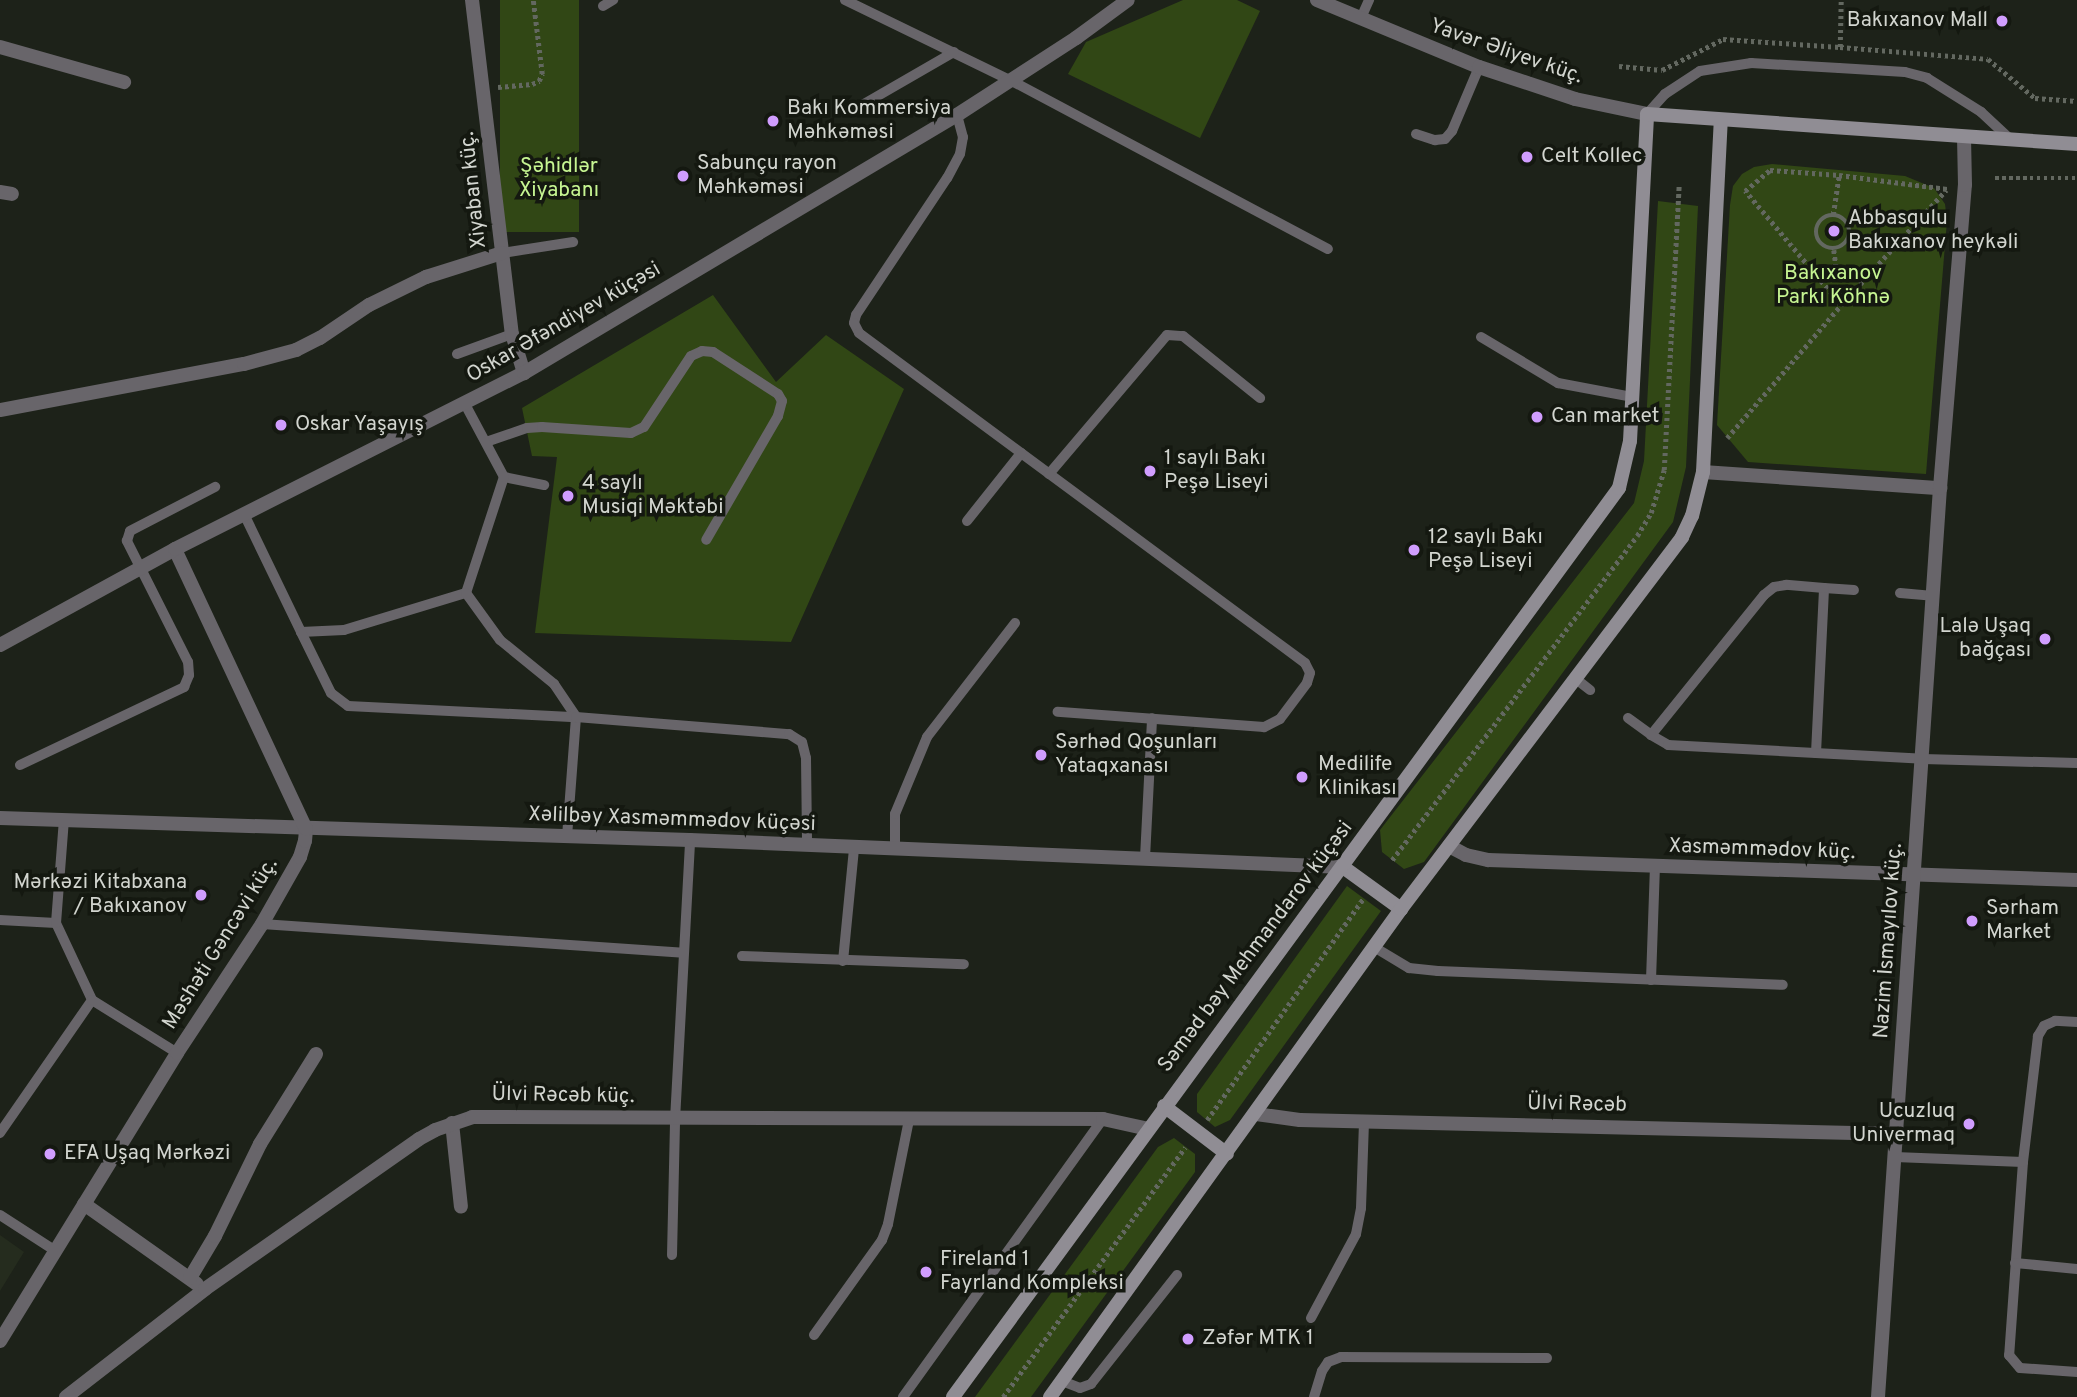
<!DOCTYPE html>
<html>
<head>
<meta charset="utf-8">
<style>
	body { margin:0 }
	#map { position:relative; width:2077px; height:1397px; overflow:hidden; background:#1d2219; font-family:Overpass,sans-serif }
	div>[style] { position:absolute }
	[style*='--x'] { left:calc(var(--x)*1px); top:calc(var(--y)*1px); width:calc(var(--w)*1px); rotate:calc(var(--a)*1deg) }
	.built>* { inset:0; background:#252c1e }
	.green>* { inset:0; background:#314715; transform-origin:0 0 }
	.path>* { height:4.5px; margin-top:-2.25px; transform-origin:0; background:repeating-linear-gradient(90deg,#636860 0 3.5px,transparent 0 7px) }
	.path>.ring { margin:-2.25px; padding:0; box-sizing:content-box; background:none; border:4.5px solid #636860; border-radius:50% }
	.service>* { height:10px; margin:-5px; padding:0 5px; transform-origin:5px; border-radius:5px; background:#68656a }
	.minor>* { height:14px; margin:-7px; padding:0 7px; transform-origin:7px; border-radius:7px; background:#68656a }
	.tertiary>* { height:14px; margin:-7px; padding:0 7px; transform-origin:7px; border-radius:7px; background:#68656a }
	.secondary>* { height:14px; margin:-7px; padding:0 7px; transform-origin:7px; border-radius:7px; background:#908d94 }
	.dots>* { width:19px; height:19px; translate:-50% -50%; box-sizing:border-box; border:4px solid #141810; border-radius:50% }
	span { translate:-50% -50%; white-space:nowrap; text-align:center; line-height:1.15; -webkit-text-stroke:7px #141810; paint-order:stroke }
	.poi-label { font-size:21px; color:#d2d5cf }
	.right { translate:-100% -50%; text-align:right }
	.left { translate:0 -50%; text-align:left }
	.street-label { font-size:21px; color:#d2d5cf }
	.park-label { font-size:21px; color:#c6f592 }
</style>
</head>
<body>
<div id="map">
	<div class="built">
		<div style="clip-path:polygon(0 1235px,24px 1252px,0 1291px)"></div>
	</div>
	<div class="green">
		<div style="left:500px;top:0;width:79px;height:232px"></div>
		<div style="clip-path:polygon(1183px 0,1237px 0,1260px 11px,1200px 138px,1068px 74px,1086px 42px)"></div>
		<div style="clip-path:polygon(1772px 164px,1905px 176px,1934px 188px,1945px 204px,1947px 221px,1926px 474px,1748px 462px,1717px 425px,1730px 205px,1733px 186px,1742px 174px,1754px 167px)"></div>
		<div style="clip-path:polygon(1658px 201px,1698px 206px,1686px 467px,1673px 522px,1424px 862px,1404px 869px,1382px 852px,1380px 830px,1634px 503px,1644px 461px)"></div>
		<div style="clip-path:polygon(713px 295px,776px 382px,826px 335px,904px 389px,791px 642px,535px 633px,557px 457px,532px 456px,522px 408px)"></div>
		<div style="clip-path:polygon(1347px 886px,1381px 911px,1230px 1120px,1215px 1127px,1197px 1112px,1197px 1094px)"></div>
		<div style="clip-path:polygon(1174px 1138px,1195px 1154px,1195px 1172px,1031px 1397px,975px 1397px,1158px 1147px)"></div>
	</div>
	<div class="path">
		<div style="--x:1840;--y:47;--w:47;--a:-88.8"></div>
		<div style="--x:1619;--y:66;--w:43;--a:5.3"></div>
		<div style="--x:1662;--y:70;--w:68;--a:-26.9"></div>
		<div style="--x:1723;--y:39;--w:117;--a:3.9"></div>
		<div style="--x:1840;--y:47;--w:148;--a:4.6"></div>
		<div style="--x:1988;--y:59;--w:61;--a:39.7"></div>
		<div style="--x:2035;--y:98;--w:42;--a:4.1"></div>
		<div style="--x:498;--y:87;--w:34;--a:-5"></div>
		<div style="--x:532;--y:84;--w:8;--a:-23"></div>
		<div style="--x:539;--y:81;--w:8;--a:-67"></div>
		<div style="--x:542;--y:74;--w:75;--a:-96.9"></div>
		<div style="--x:1995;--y:178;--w:82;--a:0"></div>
		<div class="ring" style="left:1816px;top:215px;width:29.5px;height:29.5px"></div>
		<div style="--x:1833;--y:215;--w:40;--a:-81.5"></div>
		<div style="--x:1834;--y:250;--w:54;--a:82.6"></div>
		<div style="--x:1841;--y:305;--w:149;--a:-130.1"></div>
		<div style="--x:1745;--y:191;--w:33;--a:-40"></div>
		<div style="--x:1770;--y:170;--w:69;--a:4.1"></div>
		<div style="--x:1839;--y:175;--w:109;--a:7.4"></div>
		<div style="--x:1727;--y:438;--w:175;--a:-49.4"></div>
		<div style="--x:1841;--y:305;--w:156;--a:-47.6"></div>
		<div style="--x:1392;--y:860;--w:406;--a:-52.9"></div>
		<div style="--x:1637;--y:536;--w:27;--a:-59"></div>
		<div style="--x:1651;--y:513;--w:45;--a:-73.2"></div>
		<div style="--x:1664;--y:470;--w:286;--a:-87"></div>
		<div style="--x:1207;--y:1120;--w:271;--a:-54.8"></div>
		<div style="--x:1003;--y:1397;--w:309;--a:-53.9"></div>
	</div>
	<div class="service">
		<div style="--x:845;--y:0;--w:183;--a:25.9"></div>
		<div style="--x:1010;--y:80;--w:360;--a:28"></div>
		<div style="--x:603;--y:6;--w:12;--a:-31"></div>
		<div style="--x:1361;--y:18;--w:20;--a:-66"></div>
		<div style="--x:850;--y:112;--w:120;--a:-30"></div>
		<div style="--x:1647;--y:114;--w:27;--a:-48"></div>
		<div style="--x:1665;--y:94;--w:42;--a:-33.3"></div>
		<div style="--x:1700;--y:71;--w:52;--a:-8.9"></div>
		<div style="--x:1751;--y:63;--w:88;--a:3.3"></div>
		<div style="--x:1839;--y:68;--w:66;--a:3.5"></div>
		<div style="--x:1905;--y:72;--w:23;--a:15"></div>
		<div style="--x:1927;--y:78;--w:64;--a:32.2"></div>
		<div style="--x:1981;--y:112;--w:40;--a:43"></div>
		<div style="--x:957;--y:115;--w:23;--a:75"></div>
		<div style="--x:963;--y:137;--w:17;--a:100"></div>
		<div style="--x:960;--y:154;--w:27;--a:118"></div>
		<div style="--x:947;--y:178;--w:164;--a:123.6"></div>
		<div style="--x:856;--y:315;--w:8;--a:104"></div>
		<div style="--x:854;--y:323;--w:11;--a:63"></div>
		<div style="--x:859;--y:333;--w:555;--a:36.5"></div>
		<div style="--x:1305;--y:663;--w:11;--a:63"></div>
		<div style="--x:1310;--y:673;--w:10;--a:107"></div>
		<div style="--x:1307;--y:683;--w:45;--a:126.9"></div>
		<div style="--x:1280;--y:719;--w:18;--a:153"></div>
		<div style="--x:1264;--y:727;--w:207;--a:-175.8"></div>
		<div style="--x:1416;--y:134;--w:20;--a:18"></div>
		<div style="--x:1435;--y:140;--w:10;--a:-6"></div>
		<div style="--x:1445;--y:139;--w:11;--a:-49"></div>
		<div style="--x:1452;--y:131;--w:69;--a:-67.1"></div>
		<div style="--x:502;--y:253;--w:72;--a:-8.8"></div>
		<div style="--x:1481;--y:337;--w:90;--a:30.9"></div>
		<div style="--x:1558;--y:383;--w:75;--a:10.7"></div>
		<div style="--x:457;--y:354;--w:59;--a:-20"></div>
		<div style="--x:486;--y:442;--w:43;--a:-18.9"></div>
		<div style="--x:527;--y:428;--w:15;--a:-4"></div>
		<div style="--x:542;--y:427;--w:89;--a:3.9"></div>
		<div style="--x:631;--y:433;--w:14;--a:-25"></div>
		<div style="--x:644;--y:427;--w:85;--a:-56.5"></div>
		<div style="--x:691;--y:356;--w:12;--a:-24"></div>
		<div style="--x:702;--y:351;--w:11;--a:5"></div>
		<div style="--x:713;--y:352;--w:77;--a:32.9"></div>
		<div style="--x:778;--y:394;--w:8;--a:60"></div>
		<div style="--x:782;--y:401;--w:16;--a:105"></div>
		<div style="--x:778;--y:416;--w:143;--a:120.1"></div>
		<div style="--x:1049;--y:474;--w:182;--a:-49.7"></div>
		<div style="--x:1167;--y:335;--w:16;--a:4"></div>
		<div style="--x:1183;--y:336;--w:99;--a:38.8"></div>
		<div style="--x:504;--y:477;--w:41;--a:11.3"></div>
		<div style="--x:244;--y:514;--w:131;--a:64.2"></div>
		<div style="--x:301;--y:632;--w:43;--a:-2.7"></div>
		<div style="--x:344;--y:630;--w:127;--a:-16.9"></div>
		<div style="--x:466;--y:593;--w:122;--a:-71.9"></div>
		<div style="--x:504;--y:477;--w:83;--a:-118.1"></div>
		<div style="--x:967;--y:521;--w:87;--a:-51.5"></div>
		<div style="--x:1824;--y:588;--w:30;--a:4"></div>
		<div style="--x:466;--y:593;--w:58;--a:54.1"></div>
		<div style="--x:500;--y:640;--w:70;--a:39.2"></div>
		<div style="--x:554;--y:684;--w:40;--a:56"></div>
		<div style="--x:576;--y:717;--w:120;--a:94.3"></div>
		<div style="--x:1900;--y:593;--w:33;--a:5"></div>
		<div style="--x:301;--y:632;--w:68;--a:63.8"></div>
		<div style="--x:331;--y:693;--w:21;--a:37"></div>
		<div style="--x:348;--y:706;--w:228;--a:2.8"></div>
		<div style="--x:576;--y:717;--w:214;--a:4.6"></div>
		<div style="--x:789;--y:734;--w:15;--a:32"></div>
		<div style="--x:802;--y:742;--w:16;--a:76"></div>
		<div style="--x:806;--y:758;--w:87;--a:89.3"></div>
		<div style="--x:1576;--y:679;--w:18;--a:38"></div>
		<div style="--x:1628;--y:718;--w:29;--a:36"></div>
		<div style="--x:1816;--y:753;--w:165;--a:-87.2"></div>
		<div style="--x:1824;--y:588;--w:38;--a:-175"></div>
		<div style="--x:1786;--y:585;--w:12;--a:171"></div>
		<div style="--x:1774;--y:587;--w:13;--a:141"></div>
		<div style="--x:1764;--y:595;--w:180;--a:128.9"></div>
		<div style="--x:1651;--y:735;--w:20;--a:30"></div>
		<div style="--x:1668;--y:745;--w:255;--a:3.1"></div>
		<div style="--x:1923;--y:759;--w:154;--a:1.5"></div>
		<div style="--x:20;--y:765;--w:182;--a:-25.4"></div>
		<div style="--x:184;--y:687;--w:13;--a:-67"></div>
		<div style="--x:189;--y:675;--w:13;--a:-94"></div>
		<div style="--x:188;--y:662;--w:136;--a:-116.8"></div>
		<div style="--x:127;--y:541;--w:10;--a:-73"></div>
		<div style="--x:130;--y:531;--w:96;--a:-27.4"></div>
		<div style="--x:895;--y:850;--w:36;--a:-90"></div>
		<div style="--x:895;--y:814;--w:83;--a:-67.4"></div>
		<div style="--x:927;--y:737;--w:144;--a:-52.3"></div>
		<div style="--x:1145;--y:858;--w:140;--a:-87.1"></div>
		<div style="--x:0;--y:920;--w:56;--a:3.1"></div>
		<div style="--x:56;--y:923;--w:85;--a:64.9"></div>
		<div style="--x:92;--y:1000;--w:162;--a:124.7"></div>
		<div style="--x:56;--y:923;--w:103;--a:-85.6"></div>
		<div style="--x:262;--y:924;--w:422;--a:3.9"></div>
		<div style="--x:1374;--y:947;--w:41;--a:31"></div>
		<div style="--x:1409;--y:968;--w:29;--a:6"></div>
		<div style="--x:1438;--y:971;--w:345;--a:2.3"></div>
		<div style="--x:742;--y:956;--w:222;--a:2.1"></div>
		<div style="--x:843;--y:961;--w:114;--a:-84.4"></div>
		<div style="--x:1651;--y:980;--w:113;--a:-88"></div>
		<div style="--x:92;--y:1000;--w:100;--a:31.9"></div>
		<div style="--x:2077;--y:1022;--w:22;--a:-177"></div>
		<div style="--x:2055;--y:1021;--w:12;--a:156"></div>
		<div style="--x:2044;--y:1026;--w:12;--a:121"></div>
		<div style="--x:2038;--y:1036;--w:127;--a:96.8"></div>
		<div style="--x:2023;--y:1162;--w:194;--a:94.1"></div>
		<div style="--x:2009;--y:1355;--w:17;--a:50"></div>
		<div style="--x:2020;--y:1368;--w:57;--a:4"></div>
		<div style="--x:1895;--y:1157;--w:128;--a:2.2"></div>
		<div style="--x:0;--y:1215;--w:64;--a:32.9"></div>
		<div style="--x:672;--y:1255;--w:135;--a:-88.7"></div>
		<div style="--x:675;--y:1120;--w:280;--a:-86.9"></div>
		<div style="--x:2015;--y:1263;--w:62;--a:5.5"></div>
		<div style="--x:1311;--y:1318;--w:95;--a:-61.8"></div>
		<div style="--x:1356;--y:1234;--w:26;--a:-79"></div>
		<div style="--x:1361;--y:1208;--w:87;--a:-88"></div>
		<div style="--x:814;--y:1335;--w:117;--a:-54.4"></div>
		<div style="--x:882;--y:1240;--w:17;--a:-69"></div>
		<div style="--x:888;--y:1224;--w:106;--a:-78.6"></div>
		<div style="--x:1062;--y:1381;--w:19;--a:21"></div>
		<div style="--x:1080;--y:1388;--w:12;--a:-20"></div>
		<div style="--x:1091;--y:1384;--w:139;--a:-51.7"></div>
		<div style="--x:903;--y:1397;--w:342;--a:-54.3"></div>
		<div style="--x:1314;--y:1397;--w:27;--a:-73"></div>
		<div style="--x:1322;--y:1371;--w:11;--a:-56"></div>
		<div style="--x:1328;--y:1362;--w:14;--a:-21"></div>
		<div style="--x:1341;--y:1357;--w:206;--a:0.3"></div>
	</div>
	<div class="minor">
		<div style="--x:472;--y:0;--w:336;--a:83.2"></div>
		<div style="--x:512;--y:334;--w:41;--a:72.9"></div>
		<div style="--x:0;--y:47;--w:129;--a:15.8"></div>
		<div style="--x:0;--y:192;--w:12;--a:9"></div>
		<div style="--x:0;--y:410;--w:248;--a:-10.7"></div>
		<div style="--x:244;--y:364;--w:54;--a:-15.1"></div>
		<div style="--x:296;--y:350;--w:27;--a:-27"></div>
		<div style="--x:320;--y:338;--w:59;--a:-34"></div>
		<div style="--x:369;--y:305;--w:64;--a:-26.2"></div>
		<div style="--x:426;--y:277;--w:80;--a:-17.5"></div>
		<div style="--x:1703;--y:472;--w:238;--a:3.9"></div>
		<div style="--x:0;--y:818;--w:690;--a:1.83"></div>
		<div style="--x:690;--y:840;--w:654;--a:2.37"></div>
		<div style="--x:1449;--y:846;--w:19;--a:28"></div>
		<div style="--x:1466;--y:855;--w:23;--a:13"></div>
		<div style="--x:1488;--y:860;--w:589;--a:1.94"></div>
		<div style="--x:1256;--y:1114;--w:44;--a:7.8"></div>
		<div style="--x:1300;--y:1120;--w:597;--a:1.34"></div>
		<div style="--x:452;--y:1123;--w:84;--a:83.9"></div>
		<div style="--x:84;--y:1204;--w:138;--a:35.3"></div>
		<div style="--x:190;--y:1278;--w:49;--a:-59.2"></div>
		<div style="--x:215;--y:1236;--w:102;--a:-63.9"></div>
		<div style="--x:260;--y:1144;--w:106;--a:-58.1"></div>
		<div style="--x:0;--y:1341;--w:338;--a:-58.4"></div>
		<div style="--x:177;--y:1053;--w:154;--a:-56.6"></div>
		<div style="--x:262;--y:924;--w:77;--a:-60.4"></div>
		<div style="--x:300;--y:857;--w:17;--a:-73"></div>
		<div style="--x:305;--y:841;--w:12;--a:-85"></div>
		<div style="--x:306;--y:829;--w:309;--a:-115.1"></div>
		<div style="--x:66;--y:1397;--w:176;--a:-37.8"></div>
		<div style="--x:205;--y:1289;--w:261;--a:-35"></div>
		<div style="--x:419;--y:1139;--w:18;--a:-29"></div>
		<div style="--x:435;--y:1130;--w:39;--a:-19"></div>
		<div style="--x:472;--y:1117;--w:631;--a:0.18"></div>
		<div style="--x:1103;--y:1119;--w:46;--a:12.5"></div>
	</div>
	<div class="tertiary">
		<div style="--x:1317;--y:0;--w:175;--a:22.5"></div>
		<div style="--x:1479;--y:67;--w:101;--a:18.4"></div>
		<div style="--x:1575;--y:99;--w:74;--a:11.8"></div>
		<div style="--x:0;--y:645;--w:200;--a:-28.7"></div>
		<div style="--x:175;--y:549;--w:391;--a:-26.8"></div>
		<div style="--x:524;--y:373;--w:504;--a:-30.79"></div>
		<div style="--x:957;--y:115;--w:142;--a:-32.9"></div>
		<div style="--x:1076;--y:38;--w:64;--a:-36.2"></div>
		<div style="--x:1878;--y:1397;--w:911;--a:-86.1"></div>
		<div style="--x:1940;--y:488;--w:304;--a:-85.3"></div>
		<div style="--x:1965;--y:185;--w:48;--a:-91.2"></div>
	</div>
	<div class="secondary">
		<div style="--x:1343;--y:867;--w:72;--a:35.9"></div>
		<div style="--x:1164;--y:1106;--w:79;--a:37.3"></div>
		<div style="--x:953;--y:1397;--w:1127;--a:-53.77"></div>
		<div style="--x:1619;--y:488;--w:48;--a:-76.8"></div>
		<div style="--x:1630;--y:441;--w:327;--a:-87"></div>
		<div style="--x:1647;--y:114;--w:431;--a:4"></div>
		<div style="--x:1050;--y:1397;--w:601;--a:-54.27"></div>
		<div style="--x:1401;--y:909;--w:466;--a:-52.9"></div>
		<div style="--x:1682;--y:537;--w:23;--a:-65"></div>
		<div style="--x:1692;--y:516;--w:45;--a:-76"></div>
		<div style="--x:1703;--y:472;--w:351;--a:-87.1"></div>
	</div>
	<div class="dots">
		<div style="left:2002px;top:21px;background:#d09dfe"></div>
		<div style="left:773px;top:121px;background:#d09dfe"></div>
		<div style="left:1527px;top:157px;background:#d09dfe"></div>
		<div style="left:683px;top:176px;background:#d09dfe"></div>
		<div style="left:1834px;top:231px;background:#d09dfe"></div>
		<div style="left:1537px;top:417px;background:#d09dfe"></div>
		<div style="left:281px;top:425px;background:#d09dfe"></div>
		<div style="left:1150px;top:471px;background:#d09dfe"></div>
		<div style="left:568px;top:496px;background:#d09dfe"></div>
		<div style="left:1414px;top:550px;background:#d09dfe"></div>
		<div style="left:2045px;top:639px;background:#d09dfe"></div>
		<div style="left:1041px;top:755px;background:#d09dfe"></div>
		<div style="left:1302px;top:777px;background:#d09dfe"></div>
		<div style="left:201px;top:895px;background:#d09dfe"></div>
		<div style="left:1972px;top:921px;background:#d09dfe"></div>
		<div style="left:1969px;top:1124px;background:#d09dfe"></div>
		<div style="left:50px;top:1154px;background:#d09dfe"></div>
		<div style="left:926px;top:1272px;background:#d09dfe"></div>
		<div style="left:1188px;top:1339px;background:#d09dfe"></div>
	</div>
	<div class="poi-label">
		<span class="right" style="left:1988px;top:21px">Bakıxanov Mall</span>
		<span class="left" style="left:787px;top:121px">Bakı Kommersiya<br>Məhkəməsi</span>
		<span class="left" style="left:1541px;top:157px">Celt Kollec</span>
		<span class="left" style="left:697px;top:176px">Sabunçu rayon<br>Məhkəməsi</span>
		<span class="left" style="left:1848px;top:231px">Abbasqulu<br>Bakıxanov heykəli</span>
		<span class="left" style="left:1551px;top:417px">Can market</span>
		<span class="left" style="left:295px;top:425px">Oskar Yaşayış</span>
		<span class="left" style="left:1164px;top:471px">1 saylı Bakı<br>Peşə Liseyi</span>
		<span class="left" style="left:582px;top:496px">4 saylı<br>Musiqi Məktəbi</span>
		<span class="left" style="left:1428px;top:550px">12 saylı Bakı<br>Peşə Liseyi</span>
		<span class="right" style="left:2031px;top:639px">Lalə Uşaq<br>bağçası</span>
		<span class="left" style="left:1055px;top:755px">Sərhəd Qoşunları<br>Yataqxanası</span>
		<span class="left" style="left:1318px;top:777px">Medilife<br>Klinikası</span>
		<span class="right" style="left:187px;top:895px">Mərkəzi Kitabxana<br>/ Bakıxanov</span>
		<span class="left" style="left:1986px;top:921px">Sərham<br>Market</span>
		<span class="right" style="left:1955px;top:1124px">Ucuzluq<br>Univermaq</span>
		<span class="left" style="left:64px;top:1154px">EFA Uşaq Mərkəzi</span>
		<span class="left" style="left:940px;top:1272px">Fireland 1<br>Fayrland Kompleksi</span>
		<span class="left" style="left:1202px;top:1339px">Zəfər MTK 1</span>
	</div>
	<div class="street-label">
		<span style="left:1506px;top:52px;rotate:19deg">Yavər Əliyev küç.</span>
		<span style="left:474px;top:190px;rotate:-96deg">Xiyaban küç.</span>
		<span style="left:564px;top:323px;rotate:-30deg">Oskar Əfəndiyev küçəsi</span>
		<span style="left:672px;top:820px;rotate:2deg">Xəlilbəy Xasməmmədov küçəsi</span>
		<span style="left:1762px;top:850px;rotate:2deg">Xasməmmədov küç.</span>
		<span style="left:1889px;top:941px;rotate:-86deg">Nazim İsmayılov küç.</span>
		<span style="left:221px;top:944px;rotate:-58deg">Məshəti Gəncəvi küç.</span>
		<span style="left:1256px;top:947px;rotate:-53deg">Səməd bəy Mehmandarov küçəsi</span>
		<span style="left:563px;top:1096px;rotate:1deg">Ülvi Rəcəb küç.</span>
		<span style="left:1577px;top:1105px;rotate:1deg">Ülvi Rəcəb</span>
	</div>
	<div class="park-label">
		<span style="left:559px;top:179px">Şəhidlər<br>Xiyabanı</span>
		<span style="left:1833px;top:286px">Bakıxanov<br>Parkı Köhnə</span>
	</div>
</div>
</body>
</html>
